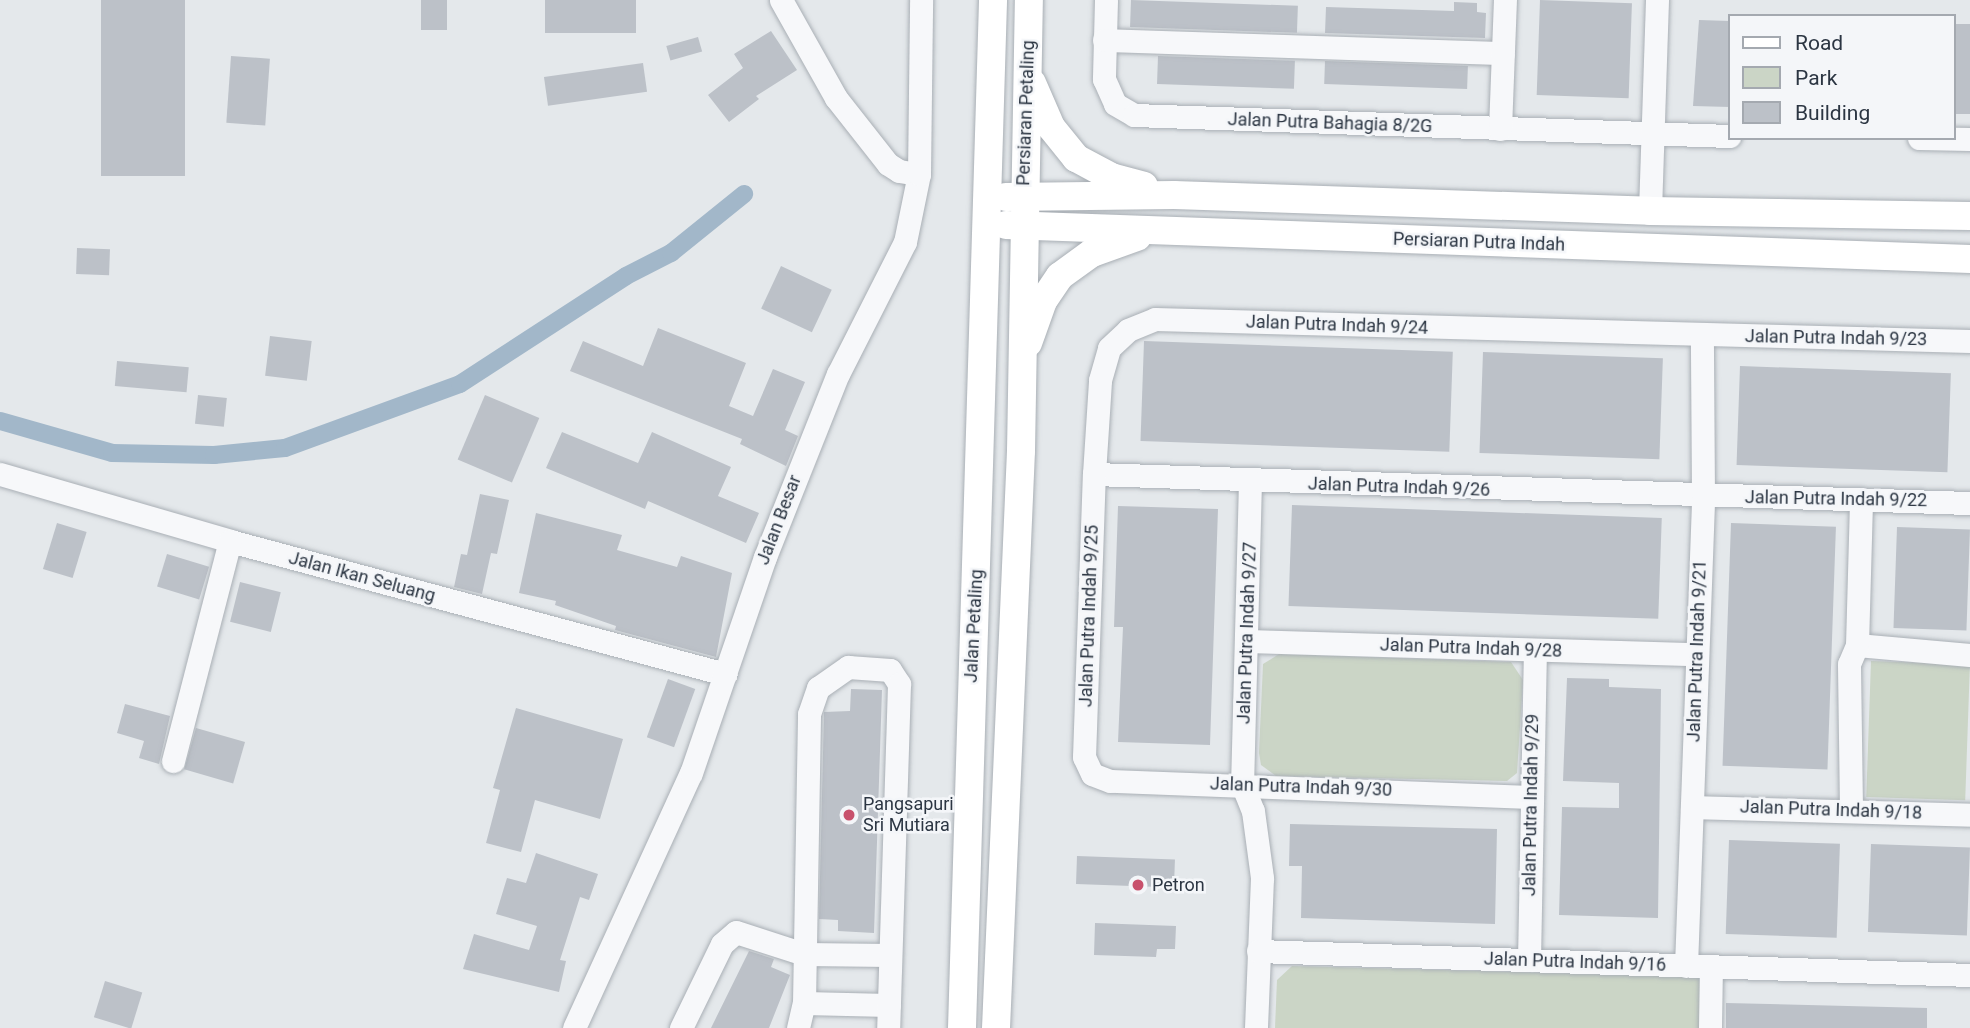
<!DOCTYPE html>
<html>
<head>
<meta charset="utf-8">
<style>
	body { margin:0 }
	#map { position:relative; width:1970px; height:1028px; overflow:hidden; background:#e4e8eb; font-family:Roboto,sans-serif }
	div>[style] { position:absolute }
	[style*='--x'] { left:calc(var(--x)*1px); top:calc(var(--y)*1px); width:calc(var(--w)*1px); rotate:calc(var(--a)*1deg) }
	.green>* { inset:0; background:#cbd5c6; transform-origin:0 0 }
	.canal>* { height:18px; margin:-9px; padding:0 9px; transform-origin:9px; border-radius:9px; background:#a2b7c9 }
	.building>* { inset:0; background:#bcc1c8; transform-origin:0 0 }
	.roads { filter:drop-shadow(0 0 2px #a9afb5) drop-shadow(0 0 2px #a9afb5) }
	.minor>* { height:23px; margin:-11.5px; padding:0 11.5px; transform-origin:11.5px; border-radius:11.5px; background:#f7f8fa }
	.major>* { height:28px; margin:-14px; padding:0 14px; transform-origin:14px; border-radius:14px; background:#fff }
	.dots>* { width:19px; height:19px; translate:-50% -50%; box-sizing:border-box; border:4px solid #f4f6f9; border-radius:50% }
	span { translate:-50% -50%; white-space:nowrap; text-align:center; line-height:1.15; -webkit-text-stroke:5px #f4f6f9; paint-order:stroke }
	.street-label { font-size:18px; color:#2c3643 }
	.poi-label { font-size:18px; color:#2c3643 }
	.left { translate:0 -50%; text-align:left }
	.legend { position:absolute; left:1728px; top:14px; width:228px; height:126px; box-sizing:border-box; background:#f4f6f9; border:2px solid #a4a9b0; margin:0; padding:9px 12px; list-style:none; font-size:21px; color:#2c3643 }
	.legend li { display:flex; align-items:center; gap:14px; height:35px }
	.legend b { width:35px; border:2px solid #a4a9b0 }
</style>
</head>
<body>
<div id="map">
	<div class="green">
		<div style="clip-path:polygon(1279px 654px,1511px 662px,1523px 680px,1517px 773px,1507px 781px,1276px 776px,1261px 765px,1259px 753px,1263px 664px)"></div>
		<div style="left:1871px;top:661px;width:99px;height:136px;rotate:2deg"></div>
		<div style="clip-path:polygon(1292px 966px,1707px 977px,1705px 1028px,1275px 1028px,1277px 980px)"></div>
	</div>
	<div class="canal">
		<div style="--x:0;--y:421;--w:116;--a:15.9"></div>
		<div style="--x:112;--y:453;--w:102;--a:1.1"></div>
		<div style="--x:214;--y:455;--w:71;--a:-5.6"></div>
		<div style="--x:285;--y:448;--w:186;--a:-20.1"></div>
		<div style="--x:460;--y:384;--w:198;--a:-33"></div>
		<div style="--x:626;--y:276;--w:51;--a:-27.1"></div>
		<div style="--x:671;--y:253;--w:94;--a:-38.9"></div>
	</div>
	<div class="building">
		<div style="left:101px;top:0;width:84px;height:176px"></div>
		<div style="left:421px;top:0;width:26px;height:30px"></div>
		<div style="left:545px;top:0;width:91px;height:33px"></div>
		<div style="left:1131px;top:0;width:167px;height:27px;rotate:2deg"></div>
		<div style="left:1540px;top:0;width:92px;height:95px;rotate:2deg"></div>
		<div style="clip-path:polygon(1454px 2px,1477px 3px,1477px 12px,1486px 13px,1485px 38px,1325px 33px,1326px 7px,1454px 11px)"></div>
		<div style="clip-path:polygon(1699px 20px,1730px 21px,1730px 107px,1693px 106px)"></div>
		<div style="left:1954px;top:24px;width:16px;height:90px"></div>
		<div style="clip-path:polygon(771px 31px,797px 70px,756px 96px,759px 99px,729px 122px,708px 95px,743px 68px,734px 54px)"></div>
		<div style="left:698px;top:37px;width:15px;height:33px;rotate:74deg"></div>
		<div style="left:231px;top:56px;width:39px;height:67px;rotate:4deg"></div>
		<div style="left:1158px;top:56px;width:137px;height:28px;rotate:2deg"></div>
		<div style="left:1325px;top:61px;width:143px;height:23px;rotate:2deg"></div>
		<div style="left:643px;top:63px;width:29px;height:100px;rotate:82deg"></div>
		<div style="left:77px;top:248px;width:33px;height:26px;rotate:2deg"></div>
		<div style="left:781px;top:266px;width:56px;height:47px;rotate:25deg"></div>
		<div style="clip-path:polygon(658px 328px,746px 363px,729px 406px,753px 416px,773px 369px,805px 382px,785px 430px,798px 436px,786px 466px,740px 444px,742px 439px,570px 371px,583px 341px,643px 366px)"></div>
		<div style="left:270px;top:336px;width:42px;height:40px;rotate:7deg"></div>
		<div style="left:1144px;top:341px;width:309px;height:100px;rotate:2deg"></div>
		<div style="left:1483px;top:352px;width:180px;height:101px;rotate:2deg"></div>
		<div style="left:117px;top:361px;width:72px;height:25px;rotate:5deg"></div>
		<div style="left:1740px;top:366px;width:211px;height:99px;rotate:2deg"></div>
		<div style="left:198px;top:395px;width:29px;height:29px;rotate:6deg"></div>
		<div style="left:485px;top:395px;width:59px;height:70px;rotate:23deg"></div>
		<div style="clip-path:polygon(562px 432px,638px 463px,652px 432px,731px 467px,718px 496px,759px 513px,746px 543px,648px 501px,645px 509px,546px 468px)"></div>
		<div style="clip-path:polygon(480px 494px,509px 500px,497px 554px,491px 553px,482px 594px,454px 587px,461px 554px,467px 555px)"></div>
		<div style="left:1292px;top:505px;width:370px;height:101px;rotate:2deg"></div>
		<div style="clip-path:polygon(1118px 506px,1218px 509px,1210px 745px,1118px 742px,1123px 627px,1114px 627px)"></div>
		<div style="clip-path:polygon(536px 513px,622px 535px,617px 550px,677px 567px,681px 556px,732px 573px,716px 657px,615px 630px,616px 626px,555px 605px,556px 601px,519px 593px)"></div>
		<div style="left:57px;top:523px;width:31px;height:48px;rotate:17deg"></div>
		<div style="left:1731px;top:523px;width:105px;height:243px;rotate:2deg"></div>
		<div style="left:1897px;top:527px;width:73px;height:101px;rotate:2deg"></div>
		<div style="left:167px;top:554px;width:44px;height:34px;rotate:17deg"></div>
		<div style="left:240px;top:582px;width:42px;height:41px;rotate:14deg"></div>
		<div style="clip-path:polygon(1567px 678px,1609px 679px,1609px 687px,1661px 689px,1658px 918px,1559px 915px,1562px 807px,1619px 808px,1619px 783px,1563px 781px)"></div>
		<div style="left:668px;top:679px;width:29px;height:62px;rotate:20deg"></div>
		<div style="clip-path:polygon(851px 689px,882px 690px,874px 933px,838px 931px,838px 920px,819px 919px,824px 712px,850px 711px)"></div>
		<div style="clip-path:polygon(125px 704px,170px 716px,159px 764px,139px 758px,144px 741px,117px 733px)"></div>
		<div style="clip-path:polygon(516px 708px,623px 739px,600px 819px,535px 800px,521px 852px,486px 843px,500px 790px,493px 788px)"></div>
		<div style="left:196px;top:728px;width:51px;height:43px;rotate:16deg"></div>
		<div style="clip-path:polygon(1290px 824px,1497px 829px,1495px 924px,1301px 918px,1302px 866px,1289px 866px)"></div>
		<div style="left:1729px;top:840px;width:111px;height:94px;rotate:2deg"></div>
		<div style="left:1871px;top:844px;width:99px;height:88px;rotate:2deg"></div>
		<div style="clip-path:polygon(536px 853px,598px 874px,589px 900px,580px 897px,560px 960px,566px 961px,559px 992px,463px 969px,474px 934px,529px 950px,537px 926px,496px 914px,507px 878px,526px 883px)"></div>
		<div style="left:1077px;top:856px;width:98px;height:28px;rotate:2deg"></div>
		<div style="clip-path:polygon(1095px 923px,1176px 926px,1175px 949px,1157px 949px,1156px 957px,1094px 955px)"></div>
		<div style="clip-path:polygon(749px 951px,774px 959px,771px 967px,790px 975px,769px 1028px,711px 1028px)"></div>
		<div style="left:105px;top:981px;width:39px;height:38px;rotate:17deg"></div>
		<div style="clip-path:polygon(1726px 1003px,1927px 1008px,1927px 1028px,1726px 1028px)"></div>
	</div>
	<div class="roads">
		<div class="minor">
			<div style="--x:781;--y:0;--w:112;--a:60.7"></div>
			<div style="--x:836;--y:98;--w:84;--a:51.8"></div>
			<div style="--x:888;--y:164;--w:13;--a:32"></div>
			<div style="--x:899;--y:171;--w:20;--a:9"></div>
			<div style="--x:1106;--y:0;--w:79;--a:91.5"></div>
			<div style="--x:1104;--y:79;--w:27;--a:66"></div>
			<div style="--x:1115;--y:104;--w:22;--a:30"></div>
			<div style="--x:1134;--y:115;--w:596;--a:2.02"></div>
			<div style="--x:1104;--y:40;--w:399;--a:1.9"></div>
			<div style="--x:1500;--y:129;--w:129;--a:-87.8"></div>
			<div style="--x:1919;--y:138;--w:51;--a:1.1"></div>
			<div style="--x:1650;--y:211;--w:211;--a:-88.1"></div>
			<div style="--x:0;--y:474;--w:240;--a:16.2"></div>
			<div style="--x:230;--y:541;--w:513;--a:15.04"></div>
			<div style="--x:1094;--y:474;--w:876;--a:1.9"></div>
			<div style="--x:1250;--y:481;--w:303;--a:91.5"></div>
			<div style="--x:1242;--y:784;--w:29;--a:68"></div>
			<div style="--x:1253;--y:811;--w:68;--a:82.3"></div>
			<div style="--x:1262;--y:878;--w:150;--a:92.3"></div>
			<div style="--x:1247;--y:641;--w:449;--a:1.7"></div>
			<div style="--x:1857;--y:645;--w:113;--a:5.1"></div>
			<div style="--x:173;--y:761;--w:227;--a:-75.5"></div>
			<div style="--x:1530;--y:797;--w:420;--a:-177.8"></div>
			<div style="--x:1110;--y:781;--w:19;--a:-159"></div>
			<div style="--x:1092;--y:774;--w:19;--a:-115"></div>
			<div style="--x:1084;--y:757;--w:283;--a:-88"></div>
			<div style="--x:1094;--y:474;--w:94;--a:-86.3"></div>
			<div style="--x:1100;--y:380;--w:33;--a:-74"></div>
			<div style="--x:1109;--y:348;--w:26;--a:-43"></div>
			<div style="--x:1128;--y:330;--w:29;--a:-22"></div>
			<div style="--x:1155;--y:319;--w:815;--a:1.55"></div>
			<div style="--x:1692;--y:807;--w:278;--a:1.6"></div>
			<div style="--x:1851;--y:809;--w:145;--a:-90.8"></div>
			<div style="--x:1849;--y:664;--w:21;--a:-67"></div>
			<div style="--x:1857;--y:645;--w:146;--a:-88.4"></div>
			<div style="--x:1258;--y:951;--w:712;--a:1.93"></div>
			<div style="--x:1529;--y:960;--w:310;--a:-88.9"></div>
			<div style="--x:1686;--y:966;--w:470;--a:-87.9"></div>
			<div style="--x:1703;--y:496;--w:160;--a:-90.4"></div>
			<div style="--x:804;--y:1003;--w:85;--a:1.3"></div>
			<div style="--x:574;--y:1028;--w:281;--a:-65.4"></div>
			<div style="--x:691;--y:773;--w:228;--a:-71.1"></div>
			<div style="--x:765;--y:557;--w:197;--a:-68.3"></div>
			<div style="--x:838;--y:374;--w:148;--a:-63.1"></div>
			<div style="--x:905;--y:242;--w:69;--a:-78.4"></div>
			<div style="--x:919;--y:174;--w:174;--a:-89.3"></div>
			<div style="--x:681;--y:1028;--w:93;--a:-64"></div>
			<div style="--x:722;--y:944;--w:18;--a:-41"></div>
			<div style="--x:736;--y:932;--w:71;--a:17.9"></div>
			<div style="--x:804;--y:954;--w:86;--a:0.7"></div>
			<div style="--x:798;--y:1028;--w:26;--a:-77"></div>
			<div style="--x:804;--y:1003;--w:289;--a:-89"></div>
			<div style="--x:809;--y:714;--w:28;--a:-71"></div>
			<div style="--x:818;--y:688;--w:37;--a:-35"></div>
			<div style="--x:848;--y:667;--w:42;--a:4.1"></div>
			<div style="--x:890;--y:670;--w:17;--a:57"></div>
			<div style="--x:899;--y:684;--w:344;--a:91.8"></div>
			<div style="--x:1710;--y:1028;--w:61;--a:-89.1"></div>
		</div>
		<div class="major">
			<div style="--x:1032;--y:83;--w:48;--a:66.6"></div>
			<div style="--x:1051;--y:127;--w:40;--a:51"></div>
			<div style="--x:1076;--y:158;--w:40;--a:28"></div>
			<div style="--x:1111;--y:177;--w:34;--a:15"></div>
			<div style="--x:1006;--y:197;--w:168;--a:-0.7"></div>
			<div style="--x:1174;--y:195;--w:476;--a:1.9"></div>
			<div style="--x:1650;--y:211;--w:320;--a:0.9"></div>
			<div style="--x:1006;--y:225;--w:965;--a:2.02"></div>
			<div style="--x:1028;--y:343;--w:45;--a:-70.3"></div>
			<div style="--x:1043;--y:301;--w:30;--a:-56"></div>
			<div style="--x:1060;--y:276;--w:39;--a:-36"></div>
			<div style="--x:1092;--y:253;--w:48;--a:-19.6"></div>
			<div style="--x:962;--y:1028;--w:1028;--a:-88.27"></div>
			<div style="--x:996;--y:1028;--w:578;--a:-87.52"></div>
			<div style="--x:1021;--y:451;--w:451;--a:-89"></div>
		</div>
	</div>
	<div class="dots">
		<div style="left:849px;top:815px;background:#c8516c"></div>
		<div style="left:1138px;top:885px;background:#c8516c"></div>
	</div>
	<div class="street-label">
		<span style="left:1026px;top:113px;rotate:-88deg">Persiaran Petaling</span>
		<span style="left:1330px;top:123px;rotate:2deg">Jalan Putra Bahagia 8/2G</span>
		<span style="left:1479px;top:242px;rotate:2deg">Persiaran Putra Indah</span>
		<span style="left:1337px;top:325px;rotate:2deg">Jalan Putra Indah 9/24</span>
		<span style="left:1836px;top:338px;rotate:1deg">Jalan Putra Indah 9/23</span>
		<span style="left:1399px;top:487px;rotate:2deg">Jalan Putra Indah 9/26</span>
		<span style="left:1836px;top:499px;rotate:1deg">Jalan Putra Indah 9/22</span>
		<span style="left:779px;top:520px;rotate:-69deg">Jalan Besar</span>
		<span style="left:362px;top:577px;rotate:15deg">Jalan Ikan Seluang</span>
		<span style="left:1089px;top:616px;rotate:-88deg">Jalan Putra Indah 9/25</span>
		<span style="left:974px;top:626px;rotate:-87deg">Jalan Petaling</span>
		<span style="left:1247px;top:633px;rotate:-88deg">Jalan Putra Indah 9/27</span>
		<span style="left:1471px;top:648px;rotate:2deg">Jalan Putra Indah 9/28</span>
		<span style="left:1697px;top:651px;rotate:-88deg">Jalan Putra Indah 9/21</span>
		<span style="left:1301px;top:787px;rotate:2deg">Jalan Putra Indah 9/30</span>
		<span style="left:1531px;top:805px;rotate:-89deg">Jalan Putra Indah 9/29</span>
		<span style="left:1831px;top:810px;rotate:2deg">Jalan Putra Indah 9/18</span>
		<span style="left:1575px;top:962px;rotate:2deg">Jalan Putra Indah 9/16</span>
	</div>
	<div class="poi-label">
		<span class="left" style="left:863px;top:815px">Pangsapuri<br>Sri Mutiara</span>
		<span class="left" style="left:1152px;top:885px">Petron</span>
	</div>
	<ul class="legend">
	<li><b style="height:9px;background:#fff"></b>Road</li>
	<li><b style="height:19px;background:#cbd5c6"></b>Park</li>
	<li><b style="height:19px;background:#bcc1c8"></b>Building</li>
	</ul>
</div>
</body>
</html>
